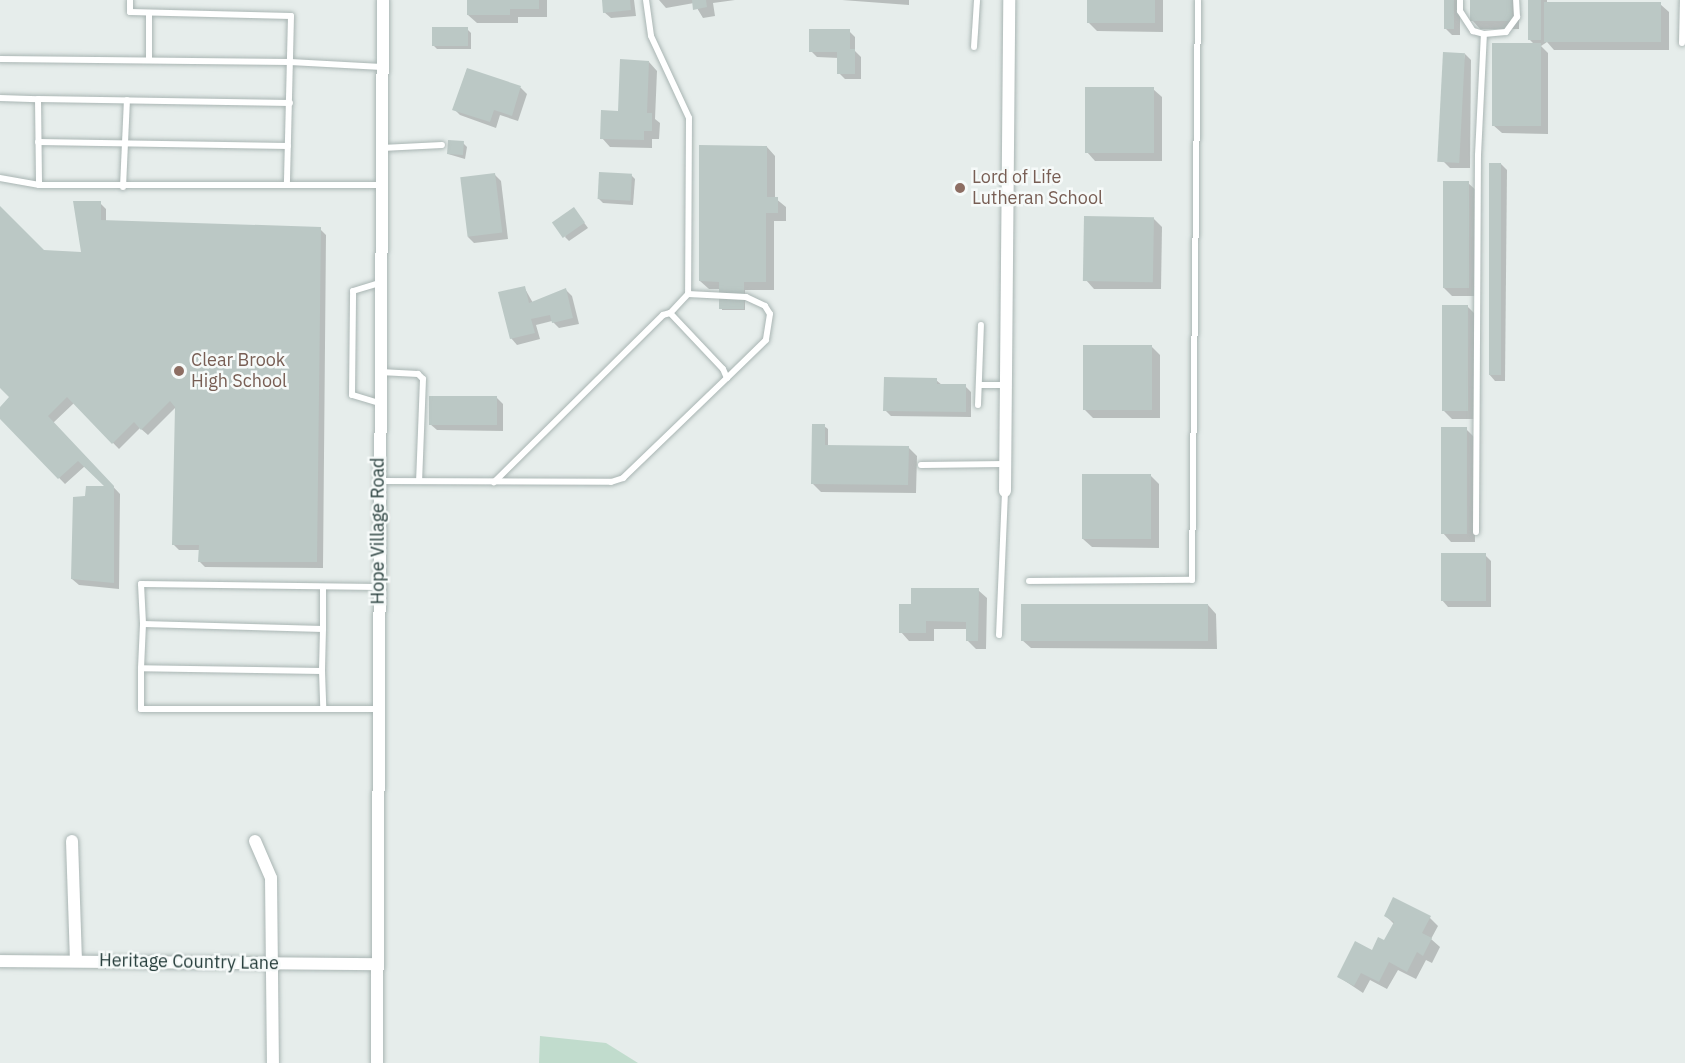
<!DOCTYPE html>
<html>
<head>
<meta charset="utf-8">
<style>
	body { margin:0 }
	#map { position:relative; width:1685px; height:1063px; overflow:hidden; background:#e6edeb; font-family:"IBM Plex Sans",sans-serif }
	div>[style] { position:absolute }
	[style*='--x'] { left:calc(var(--x)*1px); top:calc(var(--y)*1px); width:calc(var(--w)*1px); rotate:calc(var(--a)*1deg) }
	.green>* { inset:0; background:#c1dccd }
	.shadow>* { inset:0; background:#0003 }
	.building>* { inset:0; background:#bbc8c5; transform-origin:0 0 }
	.roads { filter:drop-shadow(0 0 2px #a9b5b3) drop-shadow(0 0 2px #a9b5b3) }
	.service>* { height:6px; margin:-3px; padding:0 3px; transform-origin:3px; border-radius:3px; background:#fff }
	.minor>* { height:12px; margin:-6px; padding:0 6px; transform-origin:6px; border-radius:6px; background:#fff }
	.dots>* { width:16px; height:16px; translate:-50% -50%; box-sizing:border-box; border:3px solid #f6faf9; border-radius:50% }
	span { translate:-50% -50%; white-space:nowrap; text-align:center; line-height:1.15; -webkit-text-stroke:5px #f6faf9; paint-order:stroke }
	.education-label { font-size:18px; color:#785e54 }
	.left { translate:0 -50%; text-align:left }
	.street-label { font-size:18px; color:#263d3b }
</style>
</head>
<body>
<div id="map">
	<div class="green">
		<div style="clip-path:polygon(540px 1036px,606px 1043px,638px 1063px,539px 1063px)"></div>
	</div>
	<div class="shadow">
		<div style="clip-path:polygon(468px 0,547px 0,547px 17px,518px 17px,518px 23px,477px 23px,468px 15px)"></div>
		<div style="clip-path:polygon(603px 0,634px 0,636px 16px,611px 18px,604px 12px)"></div>
		<div style="clip-path:polygon(659px 0,735px 0,713px 3px,715px 16px,703px 18px,694px 3px,666px 8px)"></div>
		<div style="clip-path:polygon(842px 0,909px 0,909px 5px)"></div>
		<div style="clip-path:polygon(1088px 0,1163px 0,1163px 32px,1097px 31px,1088px 22px)"></div>
		<div style="clip-path:polygon(1446px 0,1460px 0,1460px 35px,1452px 35px,1446px 29px)"></div>
		<div style="clip-path:polygon(1471px 0,1519px 0,1519px 29px,1480px 29px,1472px 20px)"></div>
		<div style="clip-path:polygon(1529px 0,1547px 0,1547px 4px,1660px 4px,1669px 12px,1669px 50px,1554px 50px,1547px 42px,1541px 46px,1548px 53px,1548px 134px,1502px 133px,1493px 125px,1534px 44px,1529px 39px)"></div>
		<div style="clip-path:polygon(467px 29px,471px 33px,471px 49px,437px 49px,433px 45px)"></div>
		<div style="clip-path:polygon(849px 31px,855px 37px,855px 51px,861px 57px,861px 79px,845px 79px,839px 73px,839px 58px,817px 57px,811px 51px)"></div>
		<div style="clip-path:polygon(1465px 54px,1471px 60px,1470px 168px,1450px 168px,1444px 162px)"></div>
		<div style="clip-path:polygon(649px 62px,657px 71px,655px 119px,660px 123px,659px 139px,652px 139px,652px 148px,610px 147px,602px 138px)"></div>
		<div style="clip-path:polygon(467px 69px,521px 88px,527px 94px,518px 121px,500px 115px,496px 128px,460px 115px,454px 109px)"></div>
		<div style="clip-path:polygon(1153px 89px,1162px 97px,1162px 161px,1095px 161px,1087px 152px)"></div>
		<div style="clip-path:polygon(463px 143px,467px 147px,465px 159px,448px 154px)"></div>
		<div style="clip-path:polygon(767px 147px,775px 156px,775px 198px,786px 207px,786px 221px,774px 221px,774px 290px,745px 290px,745px 310px,722px 310px,721px 289px,709px 289px,700px 281px)"></div>
		<div style="clip-path:polygon(1501px 164px,1507px 170px,1505px 381px,1495px 381px,1489px 374px)"></div>
		<div style="clip-path:polygon(495px 175px,501px 181px,508px 239px,474px 243px,468px 237px)"></div>
		<div style="clip-path:polygon(631px 175px,635px 179px,633px 205px,603px 203px,599px 199px)"></div>
		<div style="clip-path:polygon(1468px 183px,1477px 191px,1476px 296px,1452px 296px,1444px 288px)"></div>
		<div style="clip-path:polygon(100px 203px,106px 209px,106px 221px,320px 229px,326px 235px,323px 568px,205px 567px,199px 561px,200px 550px,179px 550px,173px 544px,176px 407px,148px 435px,140px 428px,119px 449px,74px 403px,53px 423px,120px 494px,119px 589px,79px 585px,72px 579px,87px 498px,107px 488px,85px 466px,65px 484px,0 417px,0 409px,11px 397px,0 386px,0 208px,43px 251px,83px 253px)"></div>
		<div style="clip-path:polygon(577px 213px,588px 228px,569px 241px,565px 237px)"></div>
		<div style="clip-path:polygon(1153px 218px,1162px 227px,1161px 289px,1094px 289px,1086px 280px)"></div>
		<div style="clip-path:polygon(524px 287px,533px 303px,566px 290px,572px 296px,579px 324px,559px 328px,552px 321px,536px 325px,540px 339px,517px 345px,511px 338px)"></div>
		<div style="clip-path:polygon(1467px 306px,1476px 315px,1476px 419px,1452px 419px,1444px 411px)"></div>
		<div style="clip-path:polygon(1152px 347px,1160px 355px,1160px 418px,1093px 418px,1085px 410px)"></div>
		<div style="clip-path:polygon(936px 380px,942px 385px,965px 386px,971px 392px,971px 417px,891px 416px,885px 410px)"></div>
		<div style="clip-path:polygon(497px 398px,503px 404px,503px 431px,437px 430px,430px 424px)"></div>
		<div style="clip-path:polygon(824px 426px,828px 429px,828px 446px,908px 447px,917px 456px,916px 493px,821px 492px,813px 484px)"></div>
		<div style="clip-path:polygon(1466px 429px,1474px 437px,1475px 542px,1451px 542px,1443px 533px)"></div>
		<div style="clip-path:polygon(1151px 476px,1159px 484px,1159px 548px,1092px 547px,1083px 539px)"></div>
		<div style="clip-path:polygon(1485px 555px,1491px 561px,1491px 607px,1448px 607px,1442px 600px)"></div>
		<div style="clip-path:polygon(978px 590px,987px 598px,986px 649px,976px 649px,967px 640px,967px 629px,934px 629px,934px 641px,909px 641px,901px 632px,912px 606px)"></div>
		<div style="clip-path:polygon(1208px 605px,1216px 614px,1217px 649px,1031px 648px,1022px 640px)"></div>
		<div style="clip-path:polygon(1386px 916px,1430px 918px,1438px 926px,1431px 939px,1440px 947px,1432px 963px,1426px 960px,1416px 979px,1398px 970px,1387px 989px,1370px 980px,1363px 993px,1339px 977px,1385px 942px,1394px 924px)"></div>
	</div>
	<div class="building">
		<div style="clip-path:polygon(467px 0,539px 0,539px 9px,510px 9px,510px 15px,467px 15px)"></div>
		<div style="clip-path:polygon(602px 0,630px 0,631px 10px,603px 13px)"></div>
		<div style="clip-path:polygon(692px 0,706px 0,707px 7px,693px 10px)"></div>
		<div style="left:1087px;top:0;width:68px;height:23px"></div>
		<div style="left:1444px;top:0;width:10px;height:29px"></div>
		<div style="left:1470px;top:0;width:42px;height:21px"></div>
		<div style="left:1528px;top:0;width:13px;height:40px"></div>
		<div style="left:1544px;top:2px;width:117px;height:40px"></div>
		<div style="left:432px;top:27px;width:36px;height:19px"></div>
		<div style="clip-path:polygon(809px 29px,850px 29px,850px 49px,855px 49px,855px 74px,837px 74px,837px 52px,809px 52px)"></div>
		<div style="left:1492px;top:43px;width:49px;height:83px"></div>
		<div style="left:1443px;top:52px;width:22px;height:110px;rotate:3deg"></div>
		<div style="clip-path:polygon(620px 59px,649px 61px,647px 113px,652px 113px,652px 131px,644px 131px,644px 140px,600px 139px,601px 110px,618px 111px)"></div>
		<div style="clip-path:polygon(467px 68px,521px 86px,512px 116px,494px 110px,490px 122px,452px 110px)"></div>
		<div style="left:1085px;top:87px;width:69px;height:66px"></div>
		<div style="left:448px;top:140px;width:16px;height:14px;rotate:4deg"></div>
		<div style="clip-path:polygon(699px 145px,767px 146px,767px 197px,778px 197px,778px 213px,766px 213px,766px 282px,744px 282px,744px 309px,719px 309px,719px 282px,699px 281px)"></div>
		<div style="left:1489px;top:163px;width:12px;height:212px"></div>
		<div style="left:599px;top:172px;width:33px;height:27px;rotate:3deg"></div>
		<div style="left:495px;top:173px;width:60px;height:35px;rotate:83deg"></div>
		<div style="left:1443px;top:181px;width:26px;height:107px"></div>
		<div style="clip-path:polygon(73px 201px,101px 201px,101px 220px,321px 227px,317px 562px,198px 562px,199px 545px,172px 545px,175px 407px,170px 401px,141px 430px,134px 422px,112px 444px,67px 397px,48px 416px,114px 486px,114px 583px,71px 579px,73px 497px,85px 496px,86px 486px,104px 486px,78px 461px,58px 479px,0 419px,0 407px,9px 397px,0 388px,0 206px,44px 250px,81px 252px)"></div>
		<div style="left:574px;top:207px;width:19px;height:27px;rotate:55deg"></div>
		<div style="left:1084px;top:216px;width:70px;height:65px;rotate:1deg"></div>
		<div style="clip-path:polygon(525px 286px,529px 303px,566px 288px,573px 318px,552px 323px,550px 315px,531px 319px,535px 333px,510px 339px,498px 292px)"></div>
		<div style="left:1442px;top:305px;width:26px;height:106px"></div>
		<div style="left:1083px;top:345px;width:69px;height:65px"></div>
		<div style="clip-path:polygon(884px 377px,937px 378px,937px 384px,966px 384px,966px 412px,883px 411px)"></div>
		<div style="left:429px;top:396px;width:68px;height:29px"></div>
		<div style="clip-path:polygon(812px 424px,825px 424px,825px 445px,909px 446px,908px 485px,811px 484px)"></div>
		<div style="left:1441px;top:427px;width:26px;height:107px"></div>
		<div style="left:1082px;top:474px;width:69px;height:65px"></div>
		<div style="left:1441px;top:553px;width:45px;height:48px"></div>
		<div style="clip-path:polygon(911px 588px,979px 588px,978px 641px,966px 641px,966px 622px,926px 621px,926px 633px,899px 633px,899px 604px,911px 604px)"></div>
		<div style="left:1021px;top:604px;width:187px;height:37px"></div>
		<div style="clip-path:polygon(1393px 897px,1431px 916px,1422px 933px,1432px 938px,1423px 956px,1417px 952px,1407px 972px,1389px 962px,1379px 982px,1361px 973px,1354px 986px,1337px 977px,1355px 941px,1372px 950px,1378px 937px,1384px 940px,1394px 922px,1384px 916px)"></div>
	</div>
	<div class="roads">
		<div class="service">
			<div style="--x:130;--y:0;--w:12;--a:90"></div>
			<div style="--x:130;--y:12;--w:161;--a:1.4"></div>
			<div style="--x:291;--y:16;--w:169;--a:91.4"></div>
			<div style="--x:646;--y:0;--w:36;--a:82"></div>
			<div style="--x:651;--y:36;--w:90;--a:65.1"></div>
			<div style="--x:689;--y:118;--w:176;--a:90.3"></div>
			<div style="--x:688;--y:294;--w:26;--a:133"></div>
			<div style="--x:1460;--y:0;--w:11;--a:90"></div>
			<div style="--x:1460;--y:11;--w:24;--a:57"></div>
			<div style="--x:1473;--y:31;--w:11;--a:15"></div>
			<div style="--x:149;--y:13;--w:47;--a:90"></div>
			<div style="--x:1682;--y:43;--w:43;--a:-88.7"></div>
			<div style="--x:974;--y:47;--w:47;--a:-86.3"></div>
			<div style="--x:0;--y:59;--w:290;--a:0.6"></div>
			<div style="--x:290;--y:62;--w:92;--a:3.1"></div>
			<div style="--x:0;--y:98;--w:38;--a:2"></div>
			<div style="--x:38;--y:99;--w:86;--a:89.3"></div>
			<div style="--x:39;--y:185;--w:342;--a:0"></div>
			<div style="--x:38;--y:99;--w:252;--a:0.9"></div>
			<div style="--x:38;--y:142;--w:250;--a:0.9"></div>
			<div style="--x:382;--y:148;--w:60;--a:-2.9"></div>
			<div style="--x:0;--y:178;--w:40;--a:10"></div>
			<div style="--x:123;--y:187;--w:87;--a:-87.4"></div>
			<div style="--x:688;--y:294;--w:58;--a:3"></div>
			<div style="--x:746;--y:297;--w:21;--a:25"></div>
			<div style="--x:765;--y:306;--w:9;--a:58"></div>
			<div style="--x:770;--y:314;--w:26;--a:99"></div>
			<div style="--x:766;--y:340;--w:54;--a:135.7"></div>
			<div style="--x:380;--y:372;--w:38;--a:3"></div>
			<div style="--x:418;--y:374;--w:7;--a:45"></div>
			<div style="--x:423;--y:379;--w:102;--a:92.2"></div>
			<div style="--x:979;--y:385;--w:27;--a:0"></div>
			<div style="--x:379;--y:403;--w:28;--a:-163"></div>
			<div style="--x:352;--y:395;--w:104;--a:-89.4"></div>
			<div style="--x:353;--y:291;--w:28;--a:-17"></div>
			<div style="--x:978;--y:405;--w:80;--a:-87.9"></div>
			<div style="--x:921;--y:465;--w:84;--a:-0.7"></div>
			<div style="--x:379;--y:481;--w:232;--a:0.2"></div>
			<div style="--x:611;--y:482;--w:13;--a:-18"></div>
			<div style="--x:623;--y:478;--w:144;--a:-43.9"></div>
			<div style="--x:727;--y:378;--w:10;--a:-114"></div>
			<div style="--x:723;--y:369;--w:77;--a:-133.4"></div>
			<div style="--x:670;--y:313;--w:7;--a:164"></div>
			<div style="--x:663;--y:315;--w:238;--a:135.3"></div>
			<div style="--x:1476;--y:532;--w:377;--a:-89.7"></div>
			<div style="--x:1478;--y:155;--w:121;--a:-87.2"></div>
			<div style="--x:1484;--y:34;--w:22;--a:-5"></div>
			<div style="--x:1506;--y:32;--w:19;--a:-54"></div>
			<div style="--x:1517;--y:17;--w:17;--a:-93"></div>
			<div style="--x:1029;--y:581;--w:163;--a:-0.4"></div>
			<div style="--x:1192;--y:580;--w:580;--a:-89.41"></div>
			<div style="--x:378;--y:587;--w:237;--a:-179.3"></div>
			<div style="--x:141;--y:584;--w:40;--a:87.1"></div>
			<div style="--x:143;--y:624;--w:180;--a:1.6"></div>
			<div style="--x:323;--y:629;--w:42;--a:91.4"></div>
			<div style="--x:322;--y:671;--w:181;--a:-179.1"></div>
			<div style="--x:141;--y:668;--w:41;--a:90"></div>
			<div style="--x:141;--y:709;--w:237;--a:0"></div>
			<div style="--x:323;--y:629;--w:42;--a:-90"></div>
			<div style="--x:999;--y:635;--w:144;--a:-87.6"></div>
			<div style="--x:141;--y:668;--w:44;--a:-87.4"></div>
			<div style="--x:322;--y:671;--w:38;--a:88"></div>
		</div>
		<div class="minor">
			<div style="--x:1005;--y:491;--w:491;--a:-89.5"></div>
			<div style="--x:72;--y:841;--w:120;--a:88.1"></div>
			<div style="--x:255;--y:841;--w:40;--a:66.6"></div>
			<div style="--x:271;--y:878;--w:185;--a:89.4"></div>
			<div style="--x:0;--y:961;--w:378;--a:0.5"></div>
			<div style="--x:377;--y:1063;--w:1063;--a:-89.68"></div>
		</div>
	</div>
	<div class="dots">
		<div style="left:960px;top:188px;background:#8d6e63"></div>
		<div style="left:179px;top:371px;background:#8d6e63"></div>
	</div>
	<div class="education-label">
		<span class="left" style="left:972px;top:188px">Lord of Life<br>Lutheran School</span>
		<span class="left" style="left:191px;top:371px">Clear Brook<br>High School</span>
	</div>
	<div class="street-label">
		<span style="left:378px;top:531px;rotate:-90deg">Hope Village Road</span>
		<span style="left:189px;top:962px;rotate:1deg">Heritage Country Lane</span>
	</div>
</div>
</body>
</html>
